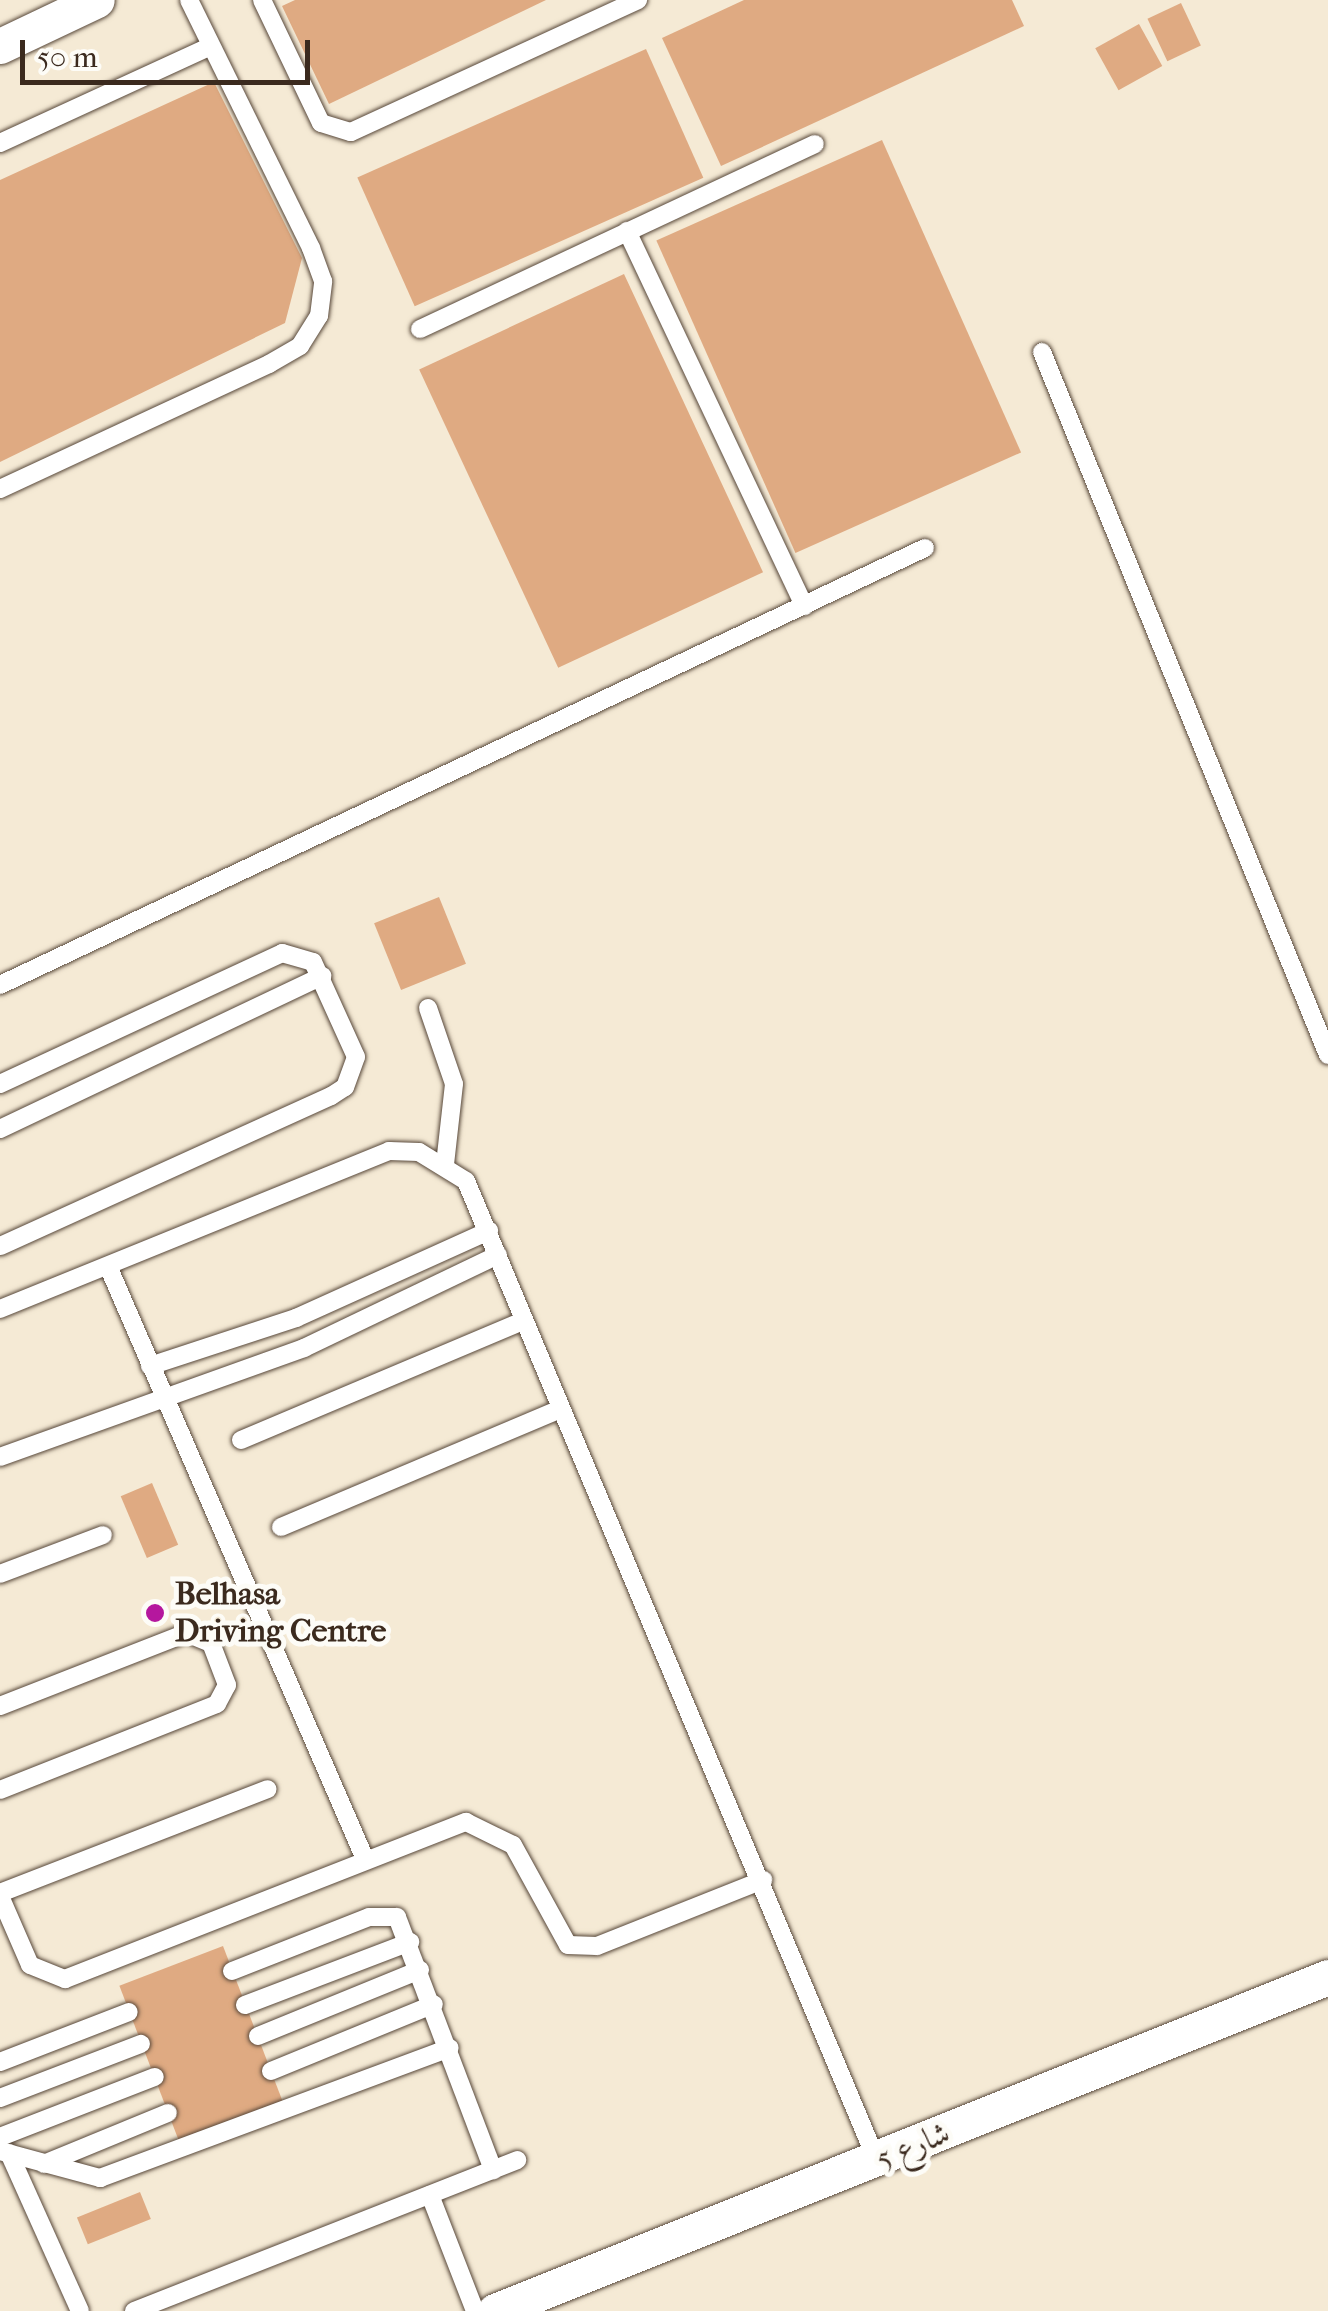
<!DOCTYPE html>
<html>
<head>
<meta charset="utf-8">
<style>
	body { margin:0 }
	#map { position:relative; width:1328px; height:2311px; overflow:hidden; background:#f5ead5; font-family:"IM FELL French Canon",Amiri,serif }
	div>[style] { position:absolute }
	[style*='--x'] { left:calc(var(--x)*1px); top:calc(var(--y)*1px); width:calc(var(--w)*1px); rotate:calc(var(--a)*1deg) }
	.building>* { inset:0; background:#dfaa82; transform-origin:0 0 }
	.roads { filter:drop-shadow(0 0 2px #574739) drop-shadow(0 0 2px #574739) }
	.lane>* { height:18px; margin:-9px; padding:0 9px; transform-origin:9px; border-radius:9px; background:#fff }
	.street>* { height:35px; margin:-17.5px; padding:0 17.5px; transform-origin:17.5px; border-radius:17.5px; background:#fff }
	.dots>* { width:28px; height:28px; translate:-50% -50%; box-sizing:border-box; border:5px solid #fdfcf7; border-radius:50% }
	span { translate:-50% -50%; white-space:nowrap; text-align:center; line-height:1.15; -webkit-text-stroke:10px #fdfcf7; paint-order:stroke }
	.poi-label { font-size:32px; color:#3b2a1e; font-weight:700 }
	.left { translate:0 -50%; text-align:left }
	.street-label { font-size:32px; color:#3b2a1e }
	.scale { position:absolute; left:20px; top:40px; width:290px; height:45px; box-sizing:border-box; border:5px solid #3b2a1e; border-top:0; padding-left:12px; font-size:30px; line-height:35px; white-space:nowrap; color:#3b2a1e; -webkit-text-stroke:8px #fdfcf7; paint-order:stroke }
</style>
</head>
<body>
<div id="map">
	<div class="building">
		<div style="clip-path:polygon(295px 0,546px 0,329px 104px,282px 6px)"></div>
		<div style="clip-path:polygon(744px 0,1012px 0,1024px 26px,721px 166px,662px 38px)"></div>
		<div style="left:1181px;top:3px;width:47px;height:37px;rotate:65deg"></div>
		<div style="left:1139px;top:24px;width:48px;height:50px;rotate:61deg"></div>
		<div style="left:646px;top:49px;width:141px;height:316px;rotate:66deg"></div>
		<div style="clip-path:polygon(214px 82px,302px 258px,285px 323px,0 462px,0 180px)"></div>
		<div style="left:882px;top:140px;width:342px;height:247px;rotate:66deg"></div>
		<div style="left:624px;top:274px;width:329px;height:226px;rotate:65deg"></div>
		<div style="left:439px;top:897px;width:72px;height:70px;rotate:68deg"></div>
		<div style="left:152px;top:1483px;width:67px;height:34px;rotate:67deg"></div>
		<div style="left:223px;top:1946px;width:170px;height:111px;rotate:69deg"></div>
		<div style="left:140px;top:2192px;width:29px;height:68px;rotate:68deg"></div>
	</div>
	<div class="roads">
		<div class="lane">
			<div style="--x:262;--y:0;--w:136;--a:64.4"></div>
			<div style="--x:321;--y:123;--w:31;--a:17"></div>
			<div style="--x:351;--y:132;--w:316;--a:-24.7"></div>
			<div style="--x:0;--y:143;--w:232;--a:-24.7"></div>
			<div style="--x:627;--y:231;--w:415;--a:64.7"></div>
			<div style="--x:420;--y:329;--w:436;--a:-25.1"></div>
			<div style="--x:1042;--y:352;--w:759;--a:67.86"></div>
			<div style="--x:0;--y:489;--w:297;--a:-24.9"></div>
			<div style="--x:269;--y:364;--w:36;--a:-30"></div>
			<div style="--x:300;--y:346;--w:36;--a:-58"></div>
			<div style="--x:319;--y:316;--w:35;--a:-83"></div>
			<div style="--x:323;--y:281;--w:35;--a:-110"></div>
			<div style="--x:311;--y:248;--w:276;--a:-116.2"></div>
			<div style="--x:0;--y:985;--w:1023;--a:-25.29"></div>
			<div style="--x:428;--y:1008;--w:80;--a:71.1"></div>
			<div style="--x:454;--y:1084;--w:81;--a:96.4"></div>
			<div style="--x:0;--y:1084;--w:311;--a:-24.9"></div>
			<div style="--x:282;--y:953;--w:32;--a:16"></div>
			<div style="--x:313;--y:962;--w:104;--a:65.6"></div>
			<div style="--x:356;--y:1057;--w:32;--a:110"></div>
			<div style="--x:345;--y:1087;--w:17;--a:147"></div>
			<div style="--x:331;--y:1096;--w:363;--a:155.6"></div>
			<div style="--x:0;--y:1129;--w:357;--a:-25.4"></div>
			<div style="--x:108;--y:1266;--w:646;--a:66.57"></div>
			<div style="--x:0;--y:1309;--w:420;--a:-22.1"></div>
			<div style="--x:389;--y:1151;--w:30;--a:2"></div>
			<div style="--x:419;--y:1152;--w:55;--a:31.7"></div>
			<div style="--x:466;--y:1181;--w:1063;--a:67.25"></div>
			<div style="--x:150;--y:1366;--w:154;--a:-18.2"></div>
			<div style="--x:296;--y:1318;--w:212;--a:-24.3"></div>
			<div style="--x:241;--y:1440;--w:306;--a:-22.9"></div>
			<div style="--x:0;--y:1457;--w:323;--a:-19.7"></div>
			<div style="--x:304;--y:1348;--w:215;--a:-25.6"></div>
			<div style="--x:281;--y:1527;--w:303;--a:-22.9"></div>
			<div style="--x:0;--y:1574;--w:110;--a:-20.7"></div>
			<div style="--x:0;--y:1706;--w:200;--a:-21.4"></div>
			<div style="--x:186;--y:1633;--w:27;--a:22"></div>
			<div style="--x:211;--y:1643;--w:45;--a:69.1"></div>
			<div style="--x:227;--y:1685;--w:21;--a:118"></div>
			<div style="--x:217;--y:1704;--w:233;--a:158.4"></div>
			<div style="--x:0;--y:1893;--w:287;--a:-21.2"></div>
			<div style="--x:0;--y:1896;--w:75;--a:66.5"></div>
			<div style="--x:30;--y:1965;--w:38;--a:22"></div>
			<div style="--x:65;--y:1979;--w:431;--a:-21.4"></div>
			<div style="--x:466;--y:1822;--w:52;--a:26.1"></div>
			<div style="--x:513;--y:1845;--w:114;--a:61.2"></div>
			<div style="--x:568;--y:1945;--w:29;--a:2"></div>
			<div style="--x:597;--y:1946;--w:179;--a:-21.7"></div>
			<div style="--x:232;--y:1971;--w:147;--a:-21.5"></div>
			<div style="--x:369;--y:1917;--w:28;--a:0"></div>
			<div style="--x:397;--y:1917;--w:271;--a:69.2"></div>
			<div style="--x:245;--y:2005;--w:177;--a:-20.9"></div>
			<div style="--x:258;--y:2036;--w:175;--a:-22.2"></div>
			<div style="--x:0;--y:2062;--w:138;--a:-21.2"></div>
			<div style="--x:271;--y:2071;--w:176;--a:-22.3"></div>
			<div style="--x:0;--y:2098;--w:151;--a:-21"></div>
			<div style="--x:0;--y:2137;--w:166;--a:-21.2"></div>
			<div style="--x:0;--y:2151;--w:104;--a:15.1"></div>
			<div style="--x:100;--y:2178;--w:373;--a:-20.4"></div>
			<div style="--x:9;--y:2153;--w:173;--a:65.8"></div>
			<div style="--x:44;--y:2164;--w:134;--a:-22.4"></div>
			<div style="--x:430;--y:2195;--w:124;--a:68.8"></div>
			<div style="--x:134;--y:2311;--w:412;--a:-21.5"></div>
		</div>
		<div class="street">
			<div style="--x:0;--y:46;--w:107;--a:-25.4"></div>
			<div style="--x:495;--y:2311;--w:897;--a:-21.85"></div>
		</div>
	</div>
	<div class="dots">
		<div style="left:155px;top:1613px;background:#b5179e"></div>
	</div>
	<div class="poi-label">
		<span class="left" style="left:175px;top:1613px">Belhasa<br>Driving Centre</span>
	</div>
	<div class="street-label">
		<span style="left:913px;top:2146px;rotate:-22deg">شارع 5</span>
	</div>
	<div class="scale">50 m</div>
</div>
</body>
</html>
